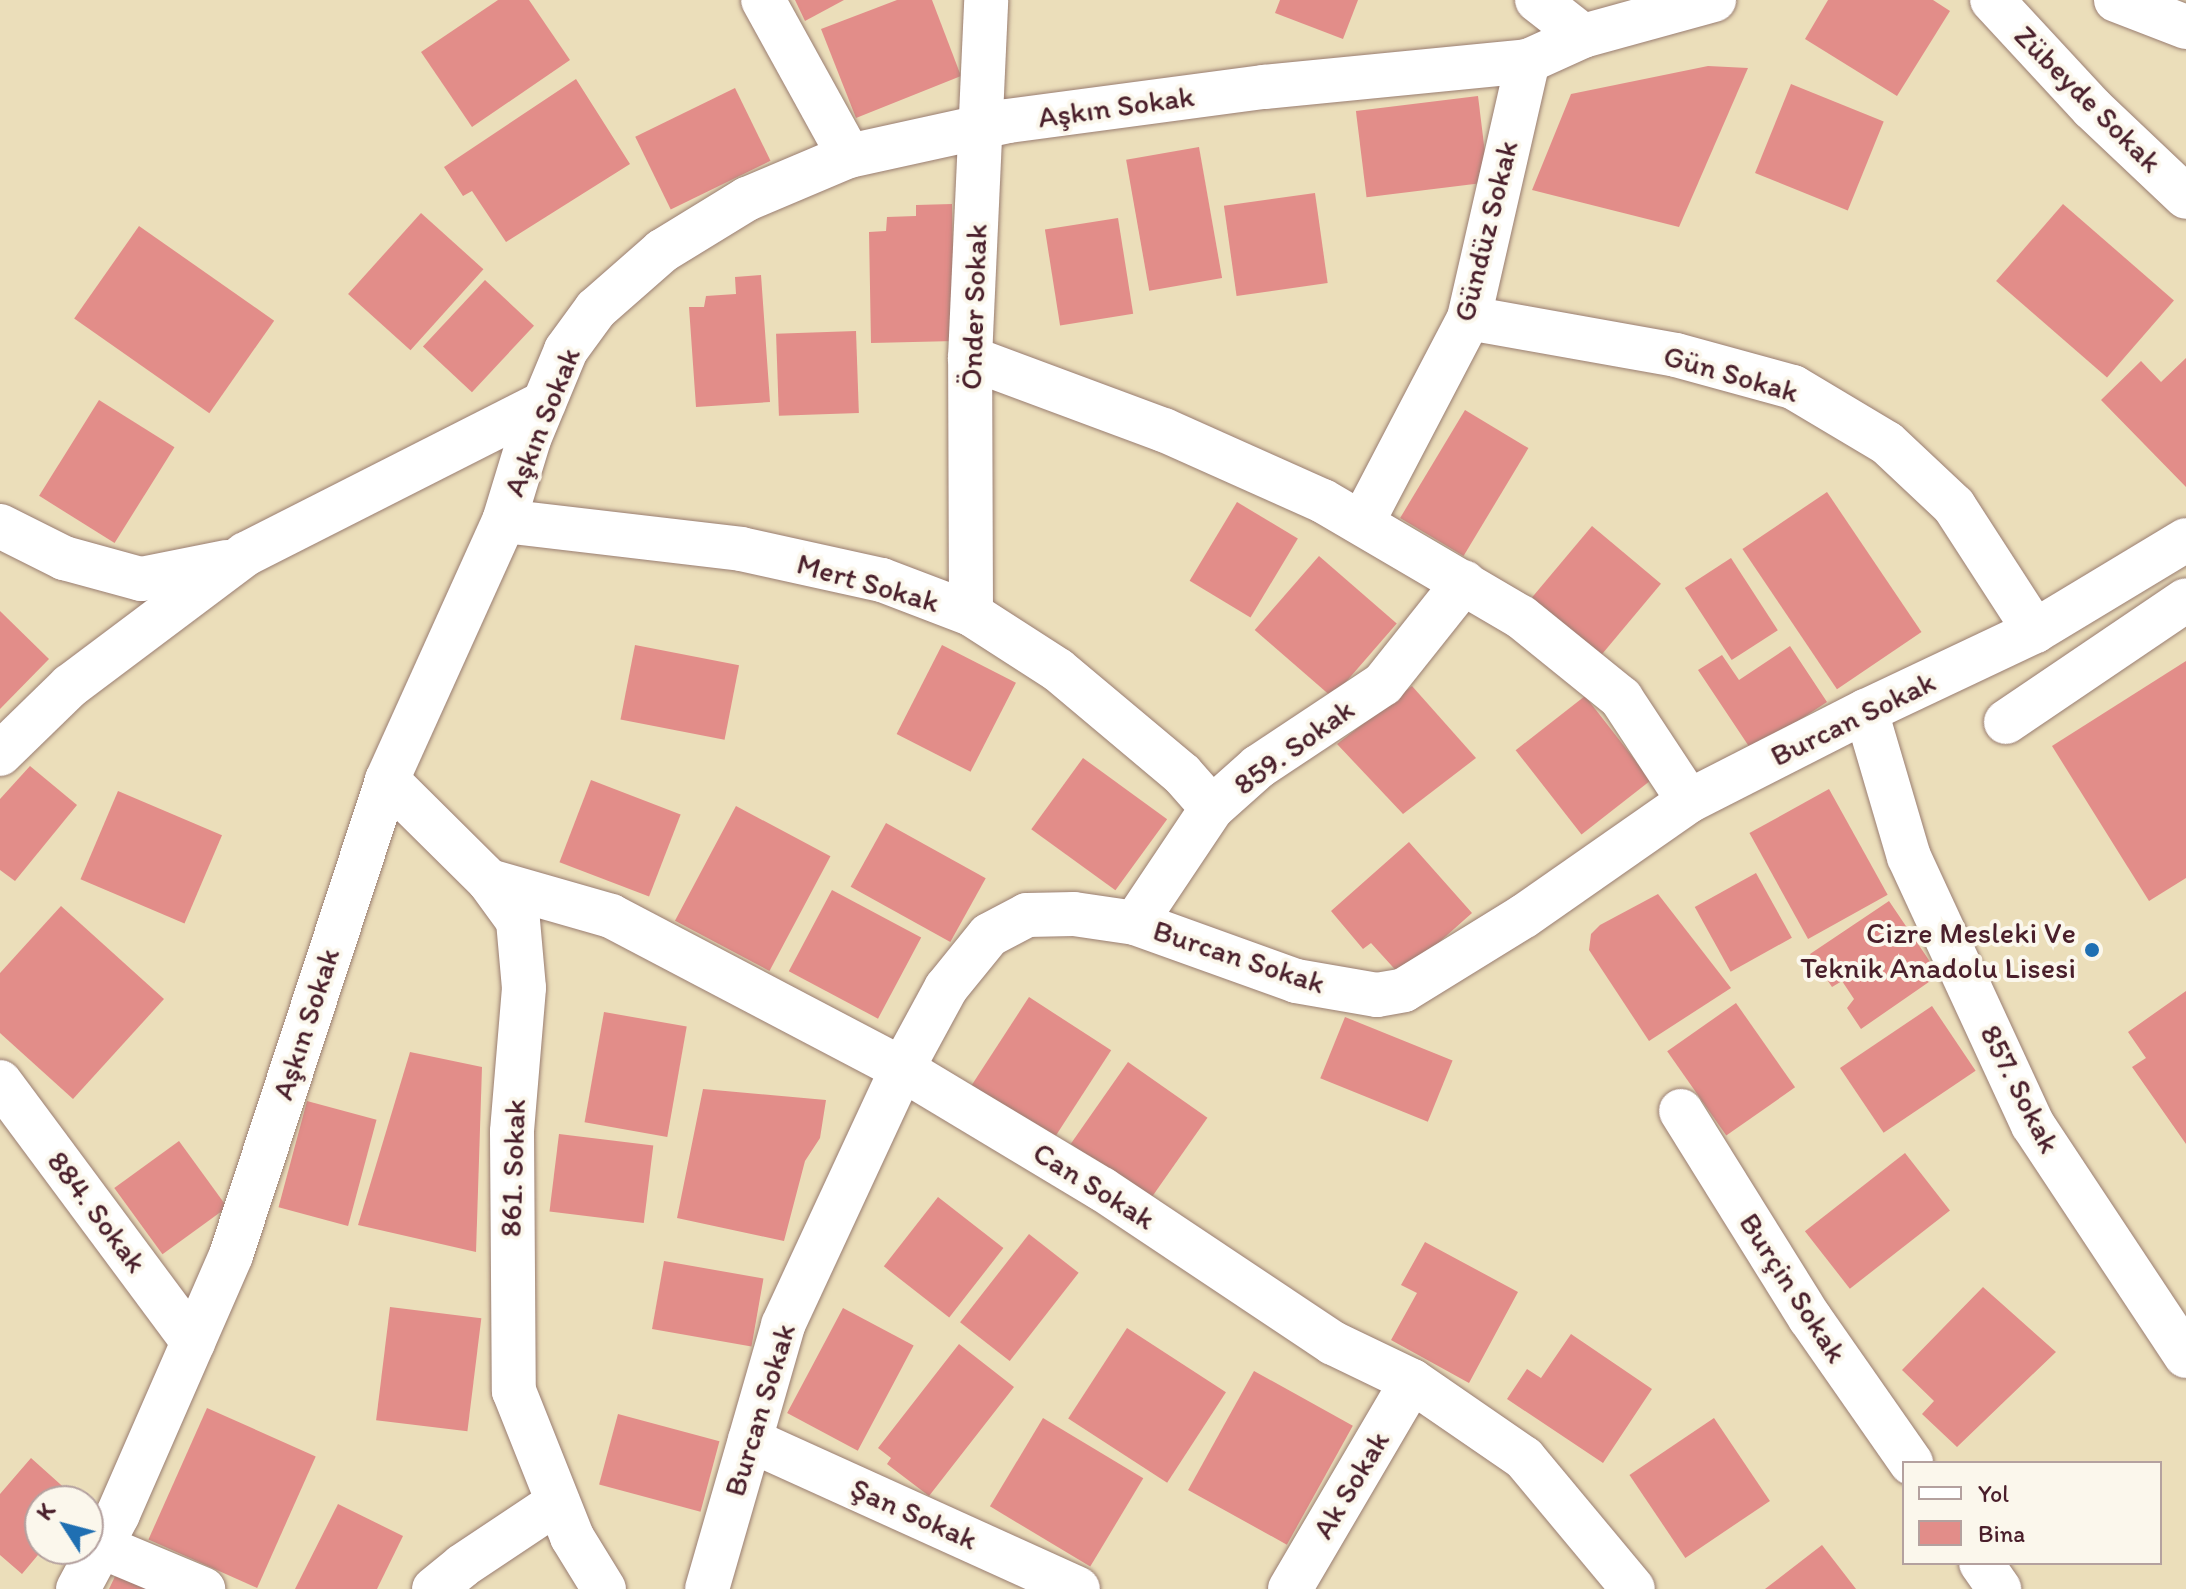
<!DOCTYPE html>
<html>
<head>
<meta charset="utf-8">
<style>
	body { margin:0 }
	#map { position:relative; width:2186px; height:1589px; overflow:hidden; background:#ebdeba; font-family:Itim,sans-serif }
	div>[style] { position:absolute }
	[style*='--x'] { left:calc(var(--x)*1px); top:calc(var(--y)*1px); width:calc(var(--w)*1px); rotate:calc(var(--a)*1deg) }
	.building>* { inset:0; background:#e28d89; transform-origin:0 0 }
	.roads { filter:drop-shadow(0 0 2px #9a7e72) drop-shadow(0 0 2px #9a7e72) }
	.minor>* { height:44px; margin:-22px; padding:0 22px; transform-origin:22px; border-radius:22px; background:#fff }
	.dots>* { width:22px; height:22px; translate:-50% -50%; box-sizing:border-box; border:4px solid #fbf7ec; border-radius:50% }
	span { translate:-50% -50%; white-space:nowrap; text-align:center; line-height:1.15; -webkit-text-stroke:8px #fbf7ec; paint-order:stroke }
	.street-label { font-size:30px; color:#4a1f2b }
	.poi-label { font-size:30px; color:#4a1f2b }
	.right { translate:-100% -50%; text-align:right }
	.legend { position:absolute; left:1902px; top:1461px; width:260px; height:104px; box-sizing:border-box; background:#fbf7ec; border:2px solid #b4a19f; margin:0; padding:10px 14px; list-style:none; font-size:24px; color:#4a1f2b }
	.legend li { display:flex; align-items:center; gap:16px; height:40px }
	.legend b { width:40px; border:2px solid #b4a19f }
	.north { position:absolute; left:24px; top:1485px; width:80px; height:80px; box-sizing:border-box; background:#fbf7ec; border:2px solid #b4a19f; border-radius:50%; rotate:306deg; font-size:22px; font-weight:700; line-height:32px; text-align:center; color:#4a1f2b }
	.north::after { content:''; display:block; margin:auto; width:28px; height:36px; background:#1f6fb2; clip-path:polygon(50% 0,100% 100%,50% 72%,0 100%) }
</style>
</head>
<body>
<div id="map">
	<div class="building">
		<div style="clip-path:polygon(498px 0,529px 0,570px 60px,472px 127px,421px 52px)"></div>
		<div style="clip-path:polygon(795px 0,844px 0,805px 21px)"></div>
		<div style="clip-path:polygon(897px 0,932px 0,961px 76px,856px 118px,821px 29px)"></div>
		<div style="clip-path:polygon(1280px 0,1358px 0,1343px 39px,1275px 13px)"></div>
		<div style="clip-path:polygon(1828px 0,1933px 0,1950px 11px,1897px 96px,1805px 39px)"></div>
		<div style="clip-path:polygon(1708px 66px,1748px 68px,1679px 227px,1532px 190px,1571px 94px)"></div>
		<div style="clip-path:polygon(576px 79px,630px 164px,506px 242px,472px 191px,463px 196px,444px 167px)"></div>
		<div style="left:1791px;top:84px;width:100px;height:96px;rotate:22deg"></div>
		<div style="left:735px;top:88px;width:81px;height:111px;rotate:64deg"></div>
		<div style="left:1478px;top:96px;width:87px;height:123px;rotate:83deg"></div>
		<div style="left:1199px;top:147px;width:133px;height:74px;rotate:80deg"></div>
		<div style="left:1315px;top:193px;width:91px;height:92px;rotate:82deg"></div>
		<div style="clip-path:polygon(952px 204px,955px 341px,871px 343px,869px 232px,886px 231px,887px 217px,916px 216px,916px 205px)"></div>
		<div style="left:2063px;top:204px;width:147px;height:102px;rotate:41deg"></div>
		<div style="left:421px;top:213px;width:84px;height:109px;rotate:42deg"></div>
		<div style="left:1118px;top:218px;width:97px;height:74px;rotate:81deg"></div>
		<div style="left:139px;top:226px;width:165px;height:113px;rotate:35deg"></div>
		<div style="clip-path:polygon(761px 275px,770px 402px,696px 407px,689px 307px,704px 307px,706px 296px,736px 294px,735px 277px)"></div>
		<div style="left:485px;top:280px;width:67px;height:91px;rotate:43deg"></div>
		<div style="left:856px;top:331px;width:82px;height:80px;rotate:88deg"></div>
		<div style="clip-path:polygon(2186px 358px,2186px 487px,2101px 400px,2141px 361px,2161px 382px)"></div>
		<div style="left:99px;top:400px;width:89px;height:113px;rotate:32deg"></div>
		<div style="left:1465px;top:410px;width:74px;height:126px;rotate:31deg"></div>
		<div style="left:1827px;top:492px;width:169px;height:102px;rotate:56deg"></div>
		<div style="left:1237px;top:502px;width:71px;height:92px;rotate:31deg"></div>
		<div style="left:1592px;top:526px;width:90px;height:97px;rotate:40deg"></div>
		<div style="left:1319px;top:556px;width:103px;height:98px;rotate:41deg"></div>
		<div style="left:1731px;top:558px;width:86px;height:55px;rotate:57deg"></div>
		<div style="clip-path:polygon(0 611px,49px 659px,0 709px)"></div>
		<div style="left:635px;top:645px;width:106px;height:76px;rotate:11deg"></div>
		<div style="left:942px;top:645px;width:83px;height:100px;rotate:27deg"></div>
		<div style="clip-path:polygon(1790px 646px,1827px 702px,1752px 751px,1698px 670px,1722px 655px,1739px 680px)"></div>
		<div style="clip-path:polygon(2186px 661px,2186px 878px,2149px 901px,2052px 746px)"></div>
		<div style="clip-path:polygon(1412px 686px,1476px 758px,1403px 814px,1337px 744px)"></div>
		<div style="left:1585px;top:696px;width:107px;height:88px;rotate:52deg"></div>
		<div style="left:1083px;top:758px;width:104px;height:88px;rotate:36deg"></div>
		<div style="clip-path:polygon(30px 766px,77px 805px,15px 881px,0 870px,0 799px)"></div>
		<div style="left:591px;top:780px;width:96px;height:88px;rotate:21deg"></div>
		<div style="left:1829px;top:789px;width:121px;height:91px;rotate:61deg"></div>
		<div style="left:118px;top:791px;width:113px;height:96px;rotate:23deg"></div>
		<div style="left:736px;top:806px;width:107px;height:130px;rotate:28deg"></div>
		<div style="left:886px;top:823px;width:114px;height:73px;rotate:29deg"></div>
		<div style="clip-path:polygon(1409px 842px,1472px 913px,1401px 976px,1371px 943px,1363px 949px,1331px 911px)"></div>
		<div style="left:1756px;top:873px;width:74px;height:70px;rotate:61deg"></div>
		<div style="left:832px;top:890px;width:101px;height:92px;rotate:28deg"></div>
		<div style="clip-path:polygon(1658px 894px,1731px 988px,1649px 1041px,1589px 950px,1591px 934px,1600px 925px)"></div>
		<div style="clip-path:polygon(1889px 901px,1939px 975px,1861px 1029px,1847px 1008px,1854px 999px,1842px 981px,1832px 987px,1810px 954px)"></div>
		<div style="clip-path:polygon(61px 906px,164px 999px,73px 1099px,0 1033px,0 973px)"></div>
		<div style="clip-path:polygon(2186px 991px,2186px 1144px,2132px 1067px,2146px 1058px,2128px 1032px)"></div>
		<div style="left:1029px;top:997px;width:98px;height:108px;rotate:33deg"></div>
		<div style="left:1736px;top:1003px;width:103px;height:84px;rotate:55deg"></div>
		<div style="left:1932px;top:1006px;width:78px;height:111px;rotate:56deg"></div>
		<div style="left:604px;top:1012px;width:84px;height:112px;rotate:10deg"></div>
		<div style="left:1345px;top:1017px;width:116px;height:66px;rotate:22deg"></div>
		<div style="clip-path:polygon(410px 1052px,482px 1067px,476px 1252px,358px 1225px)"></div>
		<div style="left:1128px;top:1062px;width:97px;height:100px;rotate:35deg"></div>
		<div style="clip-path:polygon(703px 1089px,826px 1100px,820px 1138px,805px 1161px,784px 1241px,677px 1218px)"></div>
		<div style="left:307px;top:1101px;width:72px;height:110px;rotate:15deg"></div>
		<div style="left:559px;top:1134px;width:95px;height:78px;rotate:7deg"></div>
		<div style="left:179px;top:1141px;width:82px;height:80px;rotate:54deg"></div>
		<div style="left:1905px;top:1153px;width:73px;height:127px;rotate:52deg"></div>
		<div style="left:938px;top:1197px;width:83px;height:88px;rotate:38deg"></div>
		<div style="left:1029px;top:1234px;width:63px;height:112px;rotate:38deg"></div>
		<div style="clip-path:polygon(1425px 1242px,1518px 1292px,1469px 1383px,1391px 1340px,1417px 1293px,1401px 1285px)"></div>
		<div style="left:664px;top:1261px;width:101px;height:69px;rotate:10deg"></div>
		<div style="clip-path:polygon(1983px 1287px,2056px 1352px,1957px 1447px,1922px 1414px,1934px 1401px,1902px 1370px)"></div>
		<div style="left:390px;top:1307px;width:92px;height:114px;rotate:7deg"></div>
		<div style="left:843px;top:1308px;width:80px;height:119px;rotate:28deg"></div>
		<div style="left:1127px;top:1328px;width:118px;height:108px;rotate:33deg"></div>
		<div style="clip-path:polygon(1571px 1334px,1652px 1389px,1603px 1463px,1507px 1399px,1527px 1369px,1541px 1378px)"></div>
		<div style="clip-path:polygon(959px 1344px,1014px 1387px,929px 1496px,887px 1464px,891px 1458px,878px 1448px)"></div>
		<div style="left:1254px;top:1371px;width:113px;height:136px;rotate:29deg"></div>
		<div style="left:207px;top:1408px;width:119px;height:144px;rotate:24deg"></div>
		<div style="left:618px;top:1414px;width:105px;height:73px;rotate:15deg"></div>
		<div style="left:1043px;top:1418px;width:117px;height:103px;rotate:31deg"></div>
		<div style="left:1714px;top:1418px;width:100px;height:102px;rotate:56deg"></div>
		<div style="clip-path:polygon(31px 1458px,79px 1501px,40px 1501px,40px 1549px,43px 1549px,22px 1574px,0 1555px,0 1494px)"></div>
		<div style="clip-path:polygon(338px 1504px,403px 1536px,377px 1589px,295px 1589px)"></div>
		<div style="clip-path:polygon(1822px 1545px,1856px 1589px,1765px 1589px)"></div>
		<div style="clip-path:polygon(119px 1568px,163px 1589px,109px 1589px)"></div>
	</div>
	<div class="roads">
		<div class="minor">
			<div style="--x:763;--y:0;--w:178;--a:61.1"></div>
			<div style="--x:1537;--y:0;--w:58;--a:38"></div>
			<div style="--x:1992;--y:0;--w:147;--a:47.2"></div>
			<div style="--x:2092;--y:108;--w:129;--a:43.4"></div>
			<div style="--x:2116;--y:0;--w:75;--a:21.1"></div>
			<div style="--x:1469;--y:318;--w:210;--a:10.1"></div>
			<div style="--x:1676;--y:355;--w:121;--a:15.3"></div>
			<div style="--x:1793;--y:387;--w:109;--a:30.8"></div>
			<div style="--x:1887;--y:443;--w:92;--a:43.2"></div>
			<div style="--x:1954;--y:506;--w:149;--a:57.1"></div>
			<div style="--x:970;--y:358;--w:207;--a:20.4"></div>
			<div style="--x:1164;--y:430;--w:174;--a:24.1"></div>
			<div style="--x:1323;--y:501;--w:229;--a:30.4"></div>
			<div style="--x:1521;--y:617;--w:129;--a:39"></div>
			<div style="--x:1621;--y:698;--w:123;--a:56.6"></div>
			<div style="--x:504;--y:521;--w:239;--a:6.7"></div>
			<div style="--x:741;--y:549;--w:144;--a:12.4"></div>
			<div style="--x:882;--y:580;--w:95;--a:20.9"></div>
			<div style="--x:971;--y:614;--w:103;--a:32.8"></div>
			<div style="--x:1058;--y:670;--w:162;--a:40"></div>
			<div style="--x:1182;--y:774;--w:45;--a:48.6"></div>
			<div style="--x:1362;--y:523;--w:231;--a:-62.4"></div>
			<div style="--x:1469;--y:318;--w:264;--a:-77.1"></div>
			<div style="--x:0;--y:526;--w:72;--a:26.6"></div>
			<div style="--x:64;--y:558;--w:80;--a:15.3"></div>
			<div style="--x:141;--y:579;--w:88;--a:-11.2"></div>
			<div style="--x:971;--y:614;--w:256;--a:-90.2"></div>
			<div style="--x:970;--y:358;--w:358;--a:-87.4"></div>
			<div style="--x:1866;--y:711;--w:152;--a:73.6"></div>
			<div style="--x:1909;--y:857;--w:295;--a:65.2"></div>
			<div style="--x:2033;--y:1125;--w:277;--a:56.5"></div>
			<div style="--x:2006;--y:722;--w:217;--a:-34.1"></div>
			<div style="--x:0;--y:754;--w:98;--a:-44.2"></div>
			<div style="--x:70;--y:686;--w:220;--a:-36.9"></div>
			<div style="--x:246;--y:554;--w:334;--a:-26.9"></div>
			<div style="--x:387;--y:780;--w:144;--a:44.7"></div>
			<div style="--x:489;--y:881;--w:49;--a:54.1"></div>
			<div style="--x:518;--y:921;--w:67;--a:84.9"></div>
			<div style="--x:524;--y:988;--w:144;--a:94.8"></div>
			<div style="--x:512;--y:1132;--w:259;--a:89.6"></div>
			<div style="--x:514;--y:1391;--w:157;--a:68.3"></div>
			<div style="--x:572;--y:1537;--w:61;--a:58.4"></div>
			<div style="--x:489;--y:881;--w:127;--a:16"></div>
			<div style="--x:611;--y:916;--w:329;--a:27.7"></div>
			<div style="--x:902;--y:1069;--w:233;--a:31"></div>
			<div style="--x:1102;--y:1189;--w:278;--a:33.7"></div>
			<div style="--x:1333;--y:1343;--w:88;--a:25.7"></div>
			<div style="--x:1412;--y:1381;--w:136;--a:34.5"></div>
			<div style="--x:1524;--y:1458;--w:170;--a:50.2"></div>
			<div style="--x:1135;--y:923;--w:138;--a:-56.2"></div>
			<div style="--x:1212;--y:808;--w:62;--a:-41.7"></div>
			<div style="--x:1258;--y:767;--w:150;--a:-33.6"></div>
			<div style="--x:1383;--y:684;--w:130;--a:-51.5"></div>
			<div style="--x:0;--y:1082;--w:324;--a:53.4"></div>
			<div style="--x:1681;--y:1111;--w:244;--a:58.1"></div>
			<div style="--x:1810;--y:1318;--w:177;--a:55.1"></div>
			<div style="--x:750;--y:1440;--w:360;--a:24.4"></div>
			<div style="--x:100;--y:1546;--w:112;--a:22.7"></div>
			<div style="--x:1981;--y:1563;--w:32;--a:55"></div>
			<div style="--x:78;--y:1589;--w:85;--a:-61.9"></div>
			<div style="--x:118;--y:1514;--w:283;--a:-66.4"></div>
			<div style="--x:231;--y:1255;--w:500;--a:-71.8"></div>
			<div style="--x:387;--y:780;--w:284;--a:-65.7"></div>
			<div style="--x:504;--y:521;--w:86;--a:-73"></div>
			<div style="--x:529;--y:439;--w:96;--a:-67.4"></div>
			<div style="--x:566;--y:350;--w:51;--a:-53.8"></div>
			<div style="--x:596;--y:309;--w:88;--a:-41.3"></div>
			<div style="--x:662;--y:251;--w:100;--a:-31.5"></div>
			<div style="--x:747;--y:199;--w:111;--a:-22.9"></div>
			<div style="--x:849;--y:156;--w:163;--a:-12.4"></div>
			<div style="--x:1008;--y:121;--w:258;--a:-7.6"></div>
			<div style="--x:1264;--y:87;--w:265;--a:-5.6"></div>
			<div style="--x:1528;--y:61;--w:60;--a:-24.4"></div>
			<div style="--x:1583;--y:36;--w:136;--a:-15.4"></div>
			<div style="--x:434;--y:1589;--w:36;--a:-39"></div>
			<div style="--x:462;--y:1566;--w:115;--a:-33.7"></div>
			<div style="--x:707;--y:1589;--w:275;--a:-73.9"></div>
			<div style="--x:783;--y:1325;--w:282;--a:-65.1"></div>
			<div style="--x:902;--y:1069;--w:92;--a:-61.5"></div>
			<div style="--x:946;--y:988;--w:68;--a:-50.9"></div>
			<div style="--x:989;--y:935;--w:43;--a:-27.8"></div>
			<div style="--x:1027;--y:915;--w:47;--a:-1.2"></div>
			<div style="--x:1074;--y:914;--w:62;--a:8.4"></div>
			<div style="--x:1135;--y:923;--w:171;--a:19.8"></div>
			<div style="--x:1296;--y:981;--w:82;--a:9.8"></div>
			<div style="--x:1377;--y:995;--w:27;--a:-10"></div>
			<div style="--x:1404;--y:990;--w:141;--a:-31.7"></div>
			<div style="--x:1524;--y:916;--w:201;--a:-34.9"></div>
			<div style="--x:1689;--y:801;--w:199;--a:-27"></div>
			<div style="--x:1866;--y:711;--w:187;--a:-25.3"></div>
			<div style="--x:2035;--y:631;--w:176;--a:-31.1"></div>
			<div style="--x:1290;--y:1589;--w:241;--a:-59.6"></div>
		</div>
	</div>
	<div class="dots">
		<div style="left:2092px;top:950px;background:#1f6fb2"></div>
	</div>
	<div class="street-label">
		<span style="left:2088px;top:99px;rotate:45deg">Zübeyde Sokak</span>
		<span style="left:1116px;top:107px;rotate:-8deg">Aşkın Sokak</span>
		<span style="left:1486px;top:231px;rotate:-76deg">Gündüz Sokak</span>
		<span style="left:974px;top:307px;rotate:-88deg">Önder Sokak</span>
		<span style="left:1731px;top:374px;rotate:16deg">Gün Sokak</span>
		<span style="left:542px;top:422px;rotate:-68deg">Aşkın Sokak</span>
		<span style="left:868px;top:583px;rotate:16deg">Mert Sokak</span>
		<span style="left:1853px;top:719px;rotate:-26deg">Burcan Sokak</span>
		<span style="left:1294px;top:747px;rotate:-36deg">859. Sokak</span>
		<span style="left:1239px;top:957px;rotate:18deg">Burcan Sokak</span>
		<span style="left:306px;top:1024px;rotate:-72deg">Aşkın Sokak</span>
		<span style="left:2020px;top:1089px;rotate:63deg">857. Sokak</span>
		<span style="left:513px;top:1168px;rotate:-88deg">861. Sokak</span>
		<span style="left:1094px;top:1186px;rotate:32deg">Can Sokak</span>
		<span style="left:97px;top:1212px;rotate:53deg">884. Sokak</span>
		<span style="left:1793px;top:1288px;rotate:57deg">Burçin Sokak</span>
		<span style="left:760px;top:1410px;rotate:-73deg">Burcan Sokak</span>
		<span style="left:1351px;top:1485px;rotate:-59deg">Ak Sokak</span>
		<span style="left:914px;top:1514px;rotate:24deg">Şan Sokak</span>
	</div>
	<div class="poi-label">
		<span class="right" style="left:2076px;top:950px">Cizre Mesleki Ve<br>Teknik Anadolu Lisesi</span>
	</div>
	<ul class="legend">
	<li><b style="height:10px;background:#fff"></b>Yol</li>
	<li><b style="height:22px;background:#e28d89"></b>Bina</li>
	</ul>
	<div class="north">K</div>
</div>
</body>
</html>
